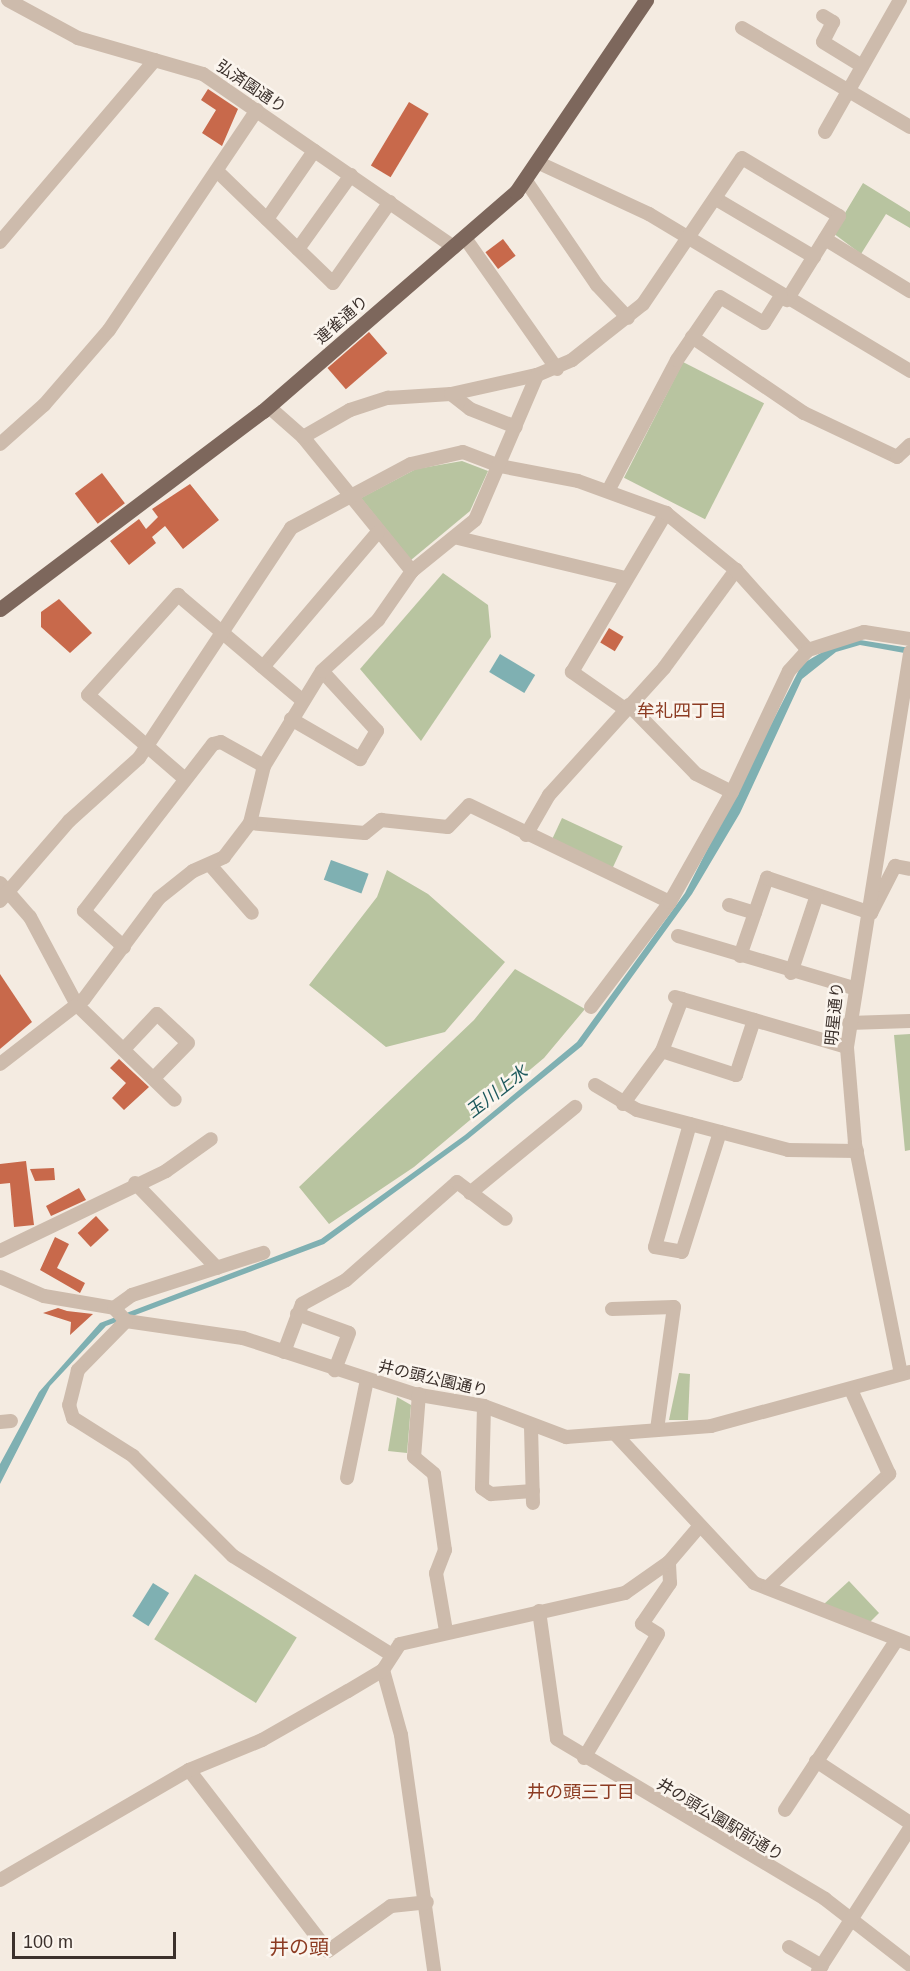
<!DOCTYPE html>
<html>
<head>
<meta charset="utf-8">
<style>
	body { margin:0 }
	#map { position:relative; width:910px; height:1971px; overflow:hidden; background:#f4ebe1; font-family:Helvetica,"Noto Sans JP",sans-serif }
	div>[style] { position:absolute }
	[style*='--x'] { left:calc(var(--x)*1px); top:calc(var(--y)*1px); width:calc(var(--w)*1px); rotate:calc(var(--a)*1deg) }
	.green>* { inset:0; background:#b8c4a0; transform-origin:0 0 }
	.water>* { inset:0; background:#7fb0b2; transform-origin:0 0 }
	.building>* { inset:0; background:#c8694b; transform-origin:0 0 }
	.minor>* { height:14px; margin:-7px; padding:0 7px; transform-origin:7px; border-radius:7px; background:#cdbbac }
	.major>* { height:15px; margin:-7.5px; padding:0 7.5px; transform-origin:7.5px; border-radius:7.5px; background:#7d675c }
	span { translate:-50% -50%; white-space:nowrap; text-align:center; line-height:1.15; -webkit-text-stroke:5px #fbf5ee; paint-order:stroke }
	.street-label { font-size:16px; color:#3b302b }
	.neighbourhood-label { font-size:18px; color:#8c3b22 }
	.water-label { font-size:18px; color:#1f5a5e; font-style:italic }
	.quarter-label { font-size:20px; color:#8c3b22 }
	.scale { position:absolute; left:12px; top:1932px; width:164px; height:27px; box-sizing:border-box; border:3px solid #3b302b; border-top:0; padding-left:8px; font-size:18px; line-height:21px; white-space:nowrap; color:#3b302b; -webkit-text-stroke:4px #fbf5ee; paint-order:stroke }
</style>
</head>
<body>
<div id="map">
	<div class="green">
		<div style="clip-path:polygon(863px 183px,910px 212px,910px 228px,886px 214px,861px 254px,833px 233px)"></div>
		<div style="left:683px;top:362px;width:91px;height:130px;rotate:27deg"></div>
		<div style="clip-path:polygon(462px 461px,488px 471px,470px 511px,411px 560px,361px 498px,416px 469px)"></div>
		<div style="clip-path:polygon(443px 573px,488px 605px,491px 637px,421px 741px,360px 669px)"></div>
		<div style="left:562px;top:818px;width:67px;height:30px;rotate:25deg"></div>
		<div style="clip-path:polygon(387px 870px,428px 894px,505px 962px,445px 1032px,386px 1047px,309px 985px,377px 897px)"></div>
		<div style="clip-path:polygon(515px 969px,585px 1009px,544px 1058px,414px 1167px,329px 1224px,299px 1187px,474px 1020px)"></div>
		<div style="clip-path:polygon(910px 1034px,910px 1150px,905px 1151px,894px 1035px)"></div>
		<div style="clip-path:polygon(679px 1373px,690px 1374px,688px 1420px,669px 1420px)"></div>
		<div style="clip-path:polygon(397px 1397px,411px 1405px,407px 1453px,388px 1451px)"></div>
		<div style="left:195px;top:1574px;width:120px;height:77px;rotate:32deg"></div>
		<div style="clip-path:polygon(849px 1581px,879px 1613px,868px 1624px,824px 1604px)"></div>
	</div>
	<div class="water">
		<div style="clip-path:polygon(860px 640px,910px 648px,910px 654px,860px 645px,836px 652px,802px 679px,740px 813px,692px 894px,582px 1046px,468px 1139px,324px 1244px,106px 1326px,50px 1386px,0 1484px,0 1464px,39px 1392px,100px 1323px,321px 1239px,465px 1135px,577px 1042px,685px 893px,802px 664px,831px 647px)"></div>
		<div style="left:500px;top:654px;width:41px;height:21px;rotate:31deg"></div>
		<div style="left:331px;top:860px;width:40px;height:21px;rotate:20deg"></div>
		<div style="left:153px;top:1583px;width:19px;height:39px;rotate:32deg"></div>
	</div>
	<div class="building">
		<div style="clip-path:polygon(208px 89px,238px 109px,222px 146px,202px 133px,216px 110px,201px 100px)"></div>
		<div style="left:409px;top:102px;width:23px;height:74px;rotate:31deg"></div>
		<div style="left:503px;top:239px;width:21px;height:22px;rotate:53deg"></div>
		<div style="left:369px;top:332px;width:28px;height:55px;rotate:49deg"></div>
		<div style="left:102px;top:473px;width:38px;height:34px;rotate:53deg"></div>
		<div style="clip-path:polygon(190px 484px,219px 520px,183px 549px,165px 526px,152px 537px,156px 543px,129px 565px,110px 541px,139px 519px,146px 529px,158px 517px,152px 509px)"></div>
		<div style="clip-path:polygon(59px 599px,92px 633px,70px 653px,41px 627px,41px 612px)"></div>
		<div style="left:609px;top:628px;width:17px;height:17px;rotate:31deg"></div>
		<div style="clip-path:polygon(0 974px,32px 1022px,0 1049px)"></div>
		<div style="clip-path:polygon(119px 1059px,149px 1087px,124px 1110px,112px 1098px,126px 1083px,110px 1068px)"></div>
		<div style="clip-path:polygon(26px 1161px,34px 1225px,14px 1227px,10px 1183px,0 1184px,0 1164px)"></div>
		<div style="clip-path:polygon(54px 1168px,55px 1180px,35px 1181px,30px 1169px)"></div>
		<div style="clip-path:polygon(79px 1188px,86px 1200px,51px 1216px,46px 1206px)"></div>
		<div style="left:96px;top:1216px;width:19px;height:25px;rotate:47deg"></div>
		<div style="clip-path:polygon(55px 1237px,69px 1244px,57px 1268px,85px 1283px,80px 1293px,40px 1270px)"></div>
		<div style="clip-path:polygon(58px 1308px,67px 1311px,93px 1314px,70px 1335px,71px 1322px,43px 1313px)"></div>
	</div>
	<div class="minor">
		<div style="--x:8;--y:0;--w:80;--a:28.5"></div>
		<div style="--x:78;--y:38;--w:130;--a:16.1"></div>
		<div style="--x:203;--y:74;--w:305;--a:34.6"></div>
		<div style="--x:823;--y:16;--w:12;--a:31"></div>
		<div style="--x:833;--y:22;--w:22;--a:117"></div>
		<div style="--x:823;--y:42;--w:46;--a:31.6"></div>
		<div style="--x:742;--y:28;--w:195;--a:30.5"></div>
		<div style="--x:825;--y:132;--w:152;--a:-60.4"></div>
		<div style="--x:539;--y:163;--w:121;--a:24.9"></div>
		<div style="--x:649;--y:214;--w:305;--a:31"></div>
		<div style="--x:217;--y:171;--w:161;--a:44"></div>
		<div style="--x:333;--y:283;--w:99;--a:-54.9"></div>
		<div style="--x:526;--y:181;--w:126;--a:55.7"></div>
		<div style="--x:597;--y:285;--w:45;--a:46.8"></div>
		<div style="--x:716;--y:199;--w:114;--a:30.6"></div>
		<div style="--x:267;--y:219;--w:83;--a:-55.3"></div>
		<div style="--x:465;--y:238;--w:160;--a:54.9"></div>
		<div style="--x:825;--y:239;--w:100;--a:31.5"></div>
		<div style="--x:0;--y:242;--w:239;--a:-49.6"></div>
		<div style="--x:298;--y:249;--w:91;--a:-54.4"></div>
		<div style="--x:692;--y:337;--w:135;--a:34.2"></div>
		<div style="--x:804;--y:413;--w:103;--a:25.3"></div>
		<div style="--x:897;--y:457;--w:18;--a:-43"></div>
		<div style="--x:451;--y:394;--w:24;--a:38"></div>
		<div style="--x:470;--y:409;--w:49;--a:21.4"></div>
		<div style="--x:269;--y:407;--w:45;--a:41.4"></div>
		<div style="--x:303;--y:437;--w:173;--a:50.9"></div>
		<div style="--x:303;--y:437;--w:54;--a:-29.9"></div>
		<div style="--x:350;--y:410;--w:40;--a:-18"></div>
		<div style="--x:388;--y:398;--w:63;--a:-3.6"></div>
		<div style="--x:451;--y:394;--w:88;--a:-12.5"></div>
		<div style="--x:537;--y:375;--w:38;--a:-23"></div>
		<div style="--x:572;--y:360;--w:90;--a:-38.3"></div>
		<div style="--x:643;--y:304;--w:176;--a:-55.9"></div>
		<div style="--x:742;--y:158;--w:113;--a:30.9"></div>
		<div style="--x:839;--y:216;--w:99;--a:121.8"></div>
		<div style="--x:0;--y:444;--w:59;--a:-41.6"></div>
		<div style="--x:44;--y:405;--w:99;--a:-49.1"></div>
		<div style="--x:109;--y:330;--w:265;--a:-56.1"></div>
		<div style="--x:608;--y:491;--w:148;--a:-62.2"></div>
		<div style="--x:677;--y:360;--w:76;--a:-55.7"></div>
		<div style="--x:720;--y:297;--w:51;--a:30.6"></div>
		<div style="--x:764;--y:323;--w:32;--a:-58"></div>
		<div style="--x:458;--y:538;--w:171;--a:13.5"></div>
		<div style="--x:263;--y:667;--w:177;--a:-49.6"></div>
		<div style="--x:629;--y:705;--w:96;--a:45.8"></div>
		<div style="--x:696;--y:774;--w:40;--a:26.6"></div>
		<div style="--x:625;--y:709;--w:65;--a:-145.1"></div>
		<div style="--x:572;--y:672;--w:185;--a:-59.4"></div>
		<div style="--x:291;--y:719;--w:80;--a:30.1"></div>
		<div style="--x:360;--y:759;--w:33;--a:-59"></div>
		<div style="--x:377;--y:731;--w:81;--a:-132.5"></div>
		<div style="--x:185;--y:779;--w:128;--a:-139.1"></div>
		<div style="--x:88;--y:695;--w:135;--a:-48"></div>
		<div style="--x:178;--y:595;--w:162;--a:40.3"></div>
		<div style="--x:250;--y:823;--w:115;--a:5"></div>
		<div style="--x:365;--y:833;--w:21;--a:-39"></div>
		<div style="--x:381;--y:820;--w:67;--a:6"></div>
		<div style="--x:448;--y:827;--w:30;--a:-46"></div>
		<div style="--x:469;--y:805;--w:223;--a:25.8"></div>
		<div style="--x:526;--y:835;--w:46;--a:-60.1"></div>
		<div style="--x:549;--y:795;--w:171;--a:-47.8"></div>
		<div style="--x:664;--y:668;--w:122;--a:-53.7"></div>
		<div style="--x:211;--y:866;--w:62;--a:48.9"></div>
		<div style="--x:0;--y:883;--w:45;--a:48.6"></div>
		<div style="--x:30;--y:917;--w:100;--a:61.9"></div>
		<div style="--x:77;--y:1005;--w:136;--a:44.1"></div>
		<div style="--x:0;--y:901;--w:106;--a:-49.2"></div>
		<div style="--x:69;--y:821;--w:94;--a:-42"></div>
		<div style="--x:139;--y:758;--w:276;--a:-56.5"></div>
		<div style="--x:291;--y:528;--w:136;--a:-28.1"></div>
		<div style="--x:411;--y:464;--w:53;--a:-13"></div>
		<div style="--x:463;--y:452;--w:40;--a:21"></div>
		<div style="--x:500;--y:466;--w:79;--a:10.9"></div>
		<div style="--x:578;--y:481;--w:94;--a:20"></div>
		<div style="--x:666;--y:513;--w:90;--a:39.2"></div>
		<div style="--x:736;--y:570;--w:108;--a:48"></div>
		<div style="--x:729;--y:905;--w:27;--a:17"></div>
		<div style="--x:678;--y:936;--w:183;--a:16.5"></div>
		<div style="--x:124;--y:947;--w:54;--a:-138"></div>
		<div style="--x:84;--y:911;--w:211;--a:-52.3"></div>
		<div style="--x:213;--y:744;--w:8;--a:-14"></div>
		<div style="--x:221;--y:742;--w:49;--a:29.2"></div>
		<div style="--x:264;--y:766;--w:111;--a:-58.6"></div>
		<div style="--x:322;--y:671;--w:76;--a:-42.3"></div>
		<div style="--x:378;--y:620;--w:60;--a:-55.2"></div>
		<div style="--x:412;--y:571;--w:81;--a:-39"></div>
		<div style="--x:475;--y:520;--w:158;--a:-66.8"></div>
		<div style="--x:740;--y:956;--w:83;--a:-70.9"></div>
		<div style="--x:767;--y:878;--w:110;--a:18.6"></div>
		<div style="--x:871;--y:913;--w:53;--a:-62.9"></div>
		<div style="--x:895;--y:866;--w:15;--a:11"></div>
		<div style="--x:791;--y:973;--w:82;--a:-71.6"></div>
		<div style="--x:675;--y:997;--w:179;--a:16.2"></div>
		<div style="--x:591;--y:1007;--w:131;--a:-53"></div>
		<div style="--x:670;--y:902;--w:126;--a:-60.6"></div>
		<div style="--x:732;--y:792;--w:134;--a:-64.8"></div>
		<div style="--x:789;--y:671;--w:28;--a:-48"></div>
		<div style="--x:808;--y:650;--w:59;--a:-17.8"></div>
		<div style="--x:864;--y:632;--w:47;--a:8.7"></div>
		<div style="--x:849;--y:1023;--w:61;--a:-1.9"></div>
		<div style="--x:124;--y:1049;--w:48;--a:-46.7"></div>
		<div style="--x:157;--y:1014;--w:42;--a:43.1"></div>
		<div style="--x:188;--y:1043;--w:49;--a:134.2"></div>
		<div style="--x:662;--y:1051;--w:78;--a:18"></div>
		<div style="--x:736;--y:1075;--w:58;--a:-71.9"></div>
		<div style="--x:0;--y:1064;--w:106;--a:-37.7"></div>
		<div style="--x:84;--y:999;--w:126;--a:-53.4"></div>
		<div style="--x:159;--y:898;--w:43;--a:-38.5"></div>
		<div style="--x:193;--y:871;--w:34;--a:-24"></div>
		<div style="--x:224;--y:857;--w:43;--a:-52.6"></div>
		<div style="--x:250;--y:823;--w:59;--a:-76.2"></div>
		<div style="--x:595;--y:1085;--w:49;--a:30.8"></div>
		<div style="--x:637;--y:1110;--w:156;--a:14.8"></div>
		<div style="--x:788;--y:1150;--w:69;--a:0.8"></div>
		<div style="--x:623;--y:1104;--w:66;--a:-53.7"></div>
		<div style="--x:662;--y:1051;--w:56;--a:-69"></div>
		<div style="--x:690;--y:1124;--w:128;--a:105.9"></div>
		<div style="--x:655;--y:1247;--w:27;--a:10"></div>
		<div style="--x:682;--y:1252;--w:126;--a:-72.4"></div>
		<div style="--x:135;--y:1183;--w:118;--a:46"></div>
		<div style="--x:470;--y:1193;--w:136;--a:-39.3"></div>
		<div style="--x:0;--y:1251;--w:184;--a:-25.7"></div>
		<div style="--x:166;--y:1171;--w:55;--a:-35.4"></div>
		<div style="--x:0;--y:1277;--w:48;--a:23.4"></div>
		<div style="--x:44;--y:1296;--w:71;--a:9.7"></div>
		<div style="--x:114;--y:1308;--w:18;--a:47"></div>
		<div style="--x:126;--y:1321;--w:118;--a:8.3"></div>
		<div style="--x:243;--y:1338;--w:180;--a:18.1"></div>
		<div style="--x:414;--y:1394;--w:71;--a:9.7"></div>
		<div style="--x:484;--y:1406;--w:88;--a:20.7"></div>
		<div style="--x:566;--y:1437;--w:145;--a:-4.3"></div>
		<div style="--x:711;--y:1426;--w:206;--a:-15.2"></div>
		<div style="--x:114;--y:1308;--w:22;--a:-36"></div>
		<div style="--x:132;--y:1295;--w:138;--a:-17.8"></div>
		<div style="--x:612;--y:1309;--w:62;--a:-1.8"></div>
		<div style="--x:674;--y:1307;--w:124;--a:97.9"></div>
		<div style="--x:297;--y:1314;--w:55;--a:20.1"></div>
		<div style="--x:349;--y:1333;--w:40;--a:111"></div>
		<div style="--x:126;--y:1321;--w:69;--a:134.4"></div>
		<div style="--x:78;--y:1370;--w:36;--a:104"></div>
		<div style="--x:69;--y:1405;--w:14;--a:73"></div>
		<div style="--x:73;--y:1418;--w:71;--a:32.3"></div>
		<div style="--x:133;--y:1456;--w:141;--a:45"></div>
		<div style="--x:233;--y:1556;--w:184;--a:31.9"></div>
		<div style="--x:284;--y:1352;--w:51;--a:-69.4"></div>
		<div style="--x:302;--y:1304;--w:50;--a:-28.6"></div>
		<div style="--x:346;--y:1280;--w:148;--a:-41.4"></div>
		<div style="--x:457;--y:1182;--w:61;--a:37.1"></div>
		<div style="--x:901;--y:1374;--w:236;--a:-101.3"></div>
		<div style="--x:855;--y:1143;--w:96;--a:-94.8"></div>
		<div style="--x:847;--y:1047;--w:400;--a:-80.9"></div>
		<div style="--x:419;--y:1394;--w:63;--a:94.5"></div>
		<div style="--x:414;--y:1457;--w:26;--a:40"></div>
		<div style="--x:434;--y:1474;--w:77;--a:81.8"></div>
		<div style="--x:445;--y:1550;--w:25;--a:111"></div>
		<div style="--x:436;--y:1573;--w:59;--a:80.2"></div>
		<div style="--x:484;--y:1406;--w:82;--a:91.4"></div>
		<div style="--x:482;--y:1488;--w:11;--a:34"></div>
		<div style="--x:491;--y:1494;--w:42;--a:-4.1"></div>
		<div style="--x:0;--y:1422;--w:11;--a:-5"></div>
		<div style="--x:531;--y:1427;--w:76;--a:88.5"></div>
		<div style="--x:617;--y:1436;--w:201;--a:47"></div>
		<div style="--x:754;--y:1583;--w:168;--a:21.4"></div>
		<div style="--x:347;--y:1478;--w:100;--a:-78.5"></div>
		<div style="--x:768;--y:1587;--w:166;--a:-43"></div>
		<div style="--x:889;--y:1474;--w:92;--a:-114.3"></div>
		<div style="--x:539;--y:1611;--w:129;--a:82"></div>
		<div style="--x:557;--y:1739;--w:312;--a:30.8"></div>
		<div style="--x:825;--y:1899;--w:108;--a:37.8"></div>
		<div style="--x:383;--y:1670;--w:67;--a:74.5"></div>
		<div style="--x:401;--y:1735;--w:238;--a:82"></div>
		<div style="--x:584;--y:1758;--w:144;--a:-59.2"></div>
		<div style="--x:658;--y:1634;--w:19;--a:-148"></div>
		<div style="--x:642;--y:1624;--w:50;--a:-55.7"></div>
		<div style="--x:670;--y:1583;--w:21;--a:-93"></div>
		<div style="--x:816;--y:1761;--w:113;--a:33.4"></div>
		<div style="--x:189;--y:1770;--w:228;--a:52.5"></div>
		<div style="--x:328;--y:1951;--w:77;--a:-35.5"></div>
		<div style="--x:391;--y:1906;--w:36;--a:-6"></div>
		<div style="--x:785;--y:1810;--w:202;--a:-56.7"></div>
		<div style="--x:0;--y:1880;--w:219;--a:-30.2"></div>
		<div style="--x:189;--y:1770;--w:79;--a:-22.3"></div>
		<div style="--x:262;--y:1740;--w:99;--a:-29.7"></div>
		<div style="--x:348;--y:1691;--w:41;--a:-31"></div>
		<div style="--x:383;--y:1670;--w:31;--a:-57"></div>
		<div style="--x:400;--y:1644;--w:231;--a:-12.8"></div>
		<div style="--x:625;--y:1593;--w:54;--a:-35.2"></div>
		<div style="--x:669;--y:1562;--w:45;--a:-49.5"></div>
		<div style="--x:789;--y:1947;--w:38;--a:30"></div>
		<div style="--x:818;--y:1971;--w:170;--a:-57.2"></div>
	</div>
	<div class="major">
		<div style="--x:0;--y:609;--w:329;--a:-37"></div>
		<div style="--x:263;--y:411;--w:335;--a:-40.9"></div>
		<div style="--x:516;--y:192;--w:232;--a:-55.9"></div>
	</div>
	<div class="street-label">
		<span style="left:251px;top:87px;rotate:34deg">弘済園通り</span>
		<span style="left:342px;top:320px;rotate:-41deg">連雀通り</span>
		<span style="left:835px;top:1014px;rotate:-84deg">明星通り</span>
		<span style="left:433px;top:1379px;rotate:13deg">井の頭公園通り</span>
		<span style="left:720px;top:1820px;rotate:31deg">井の頭公園駅前通り</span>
	</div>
	<div class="neighbourhood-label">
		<span style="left:682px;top:711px">牟礼四丁目</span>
		<span style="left:581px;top:1792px">井の頭三丁目</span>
	</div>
	<div class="water-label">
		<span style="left:497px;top:1092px;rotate:-38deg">玉川上水</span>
	</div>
	<div class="quarter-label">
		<span style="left:299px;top:1947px">井の頭</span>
	</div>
	<div class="scale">100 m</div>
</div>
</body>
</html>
